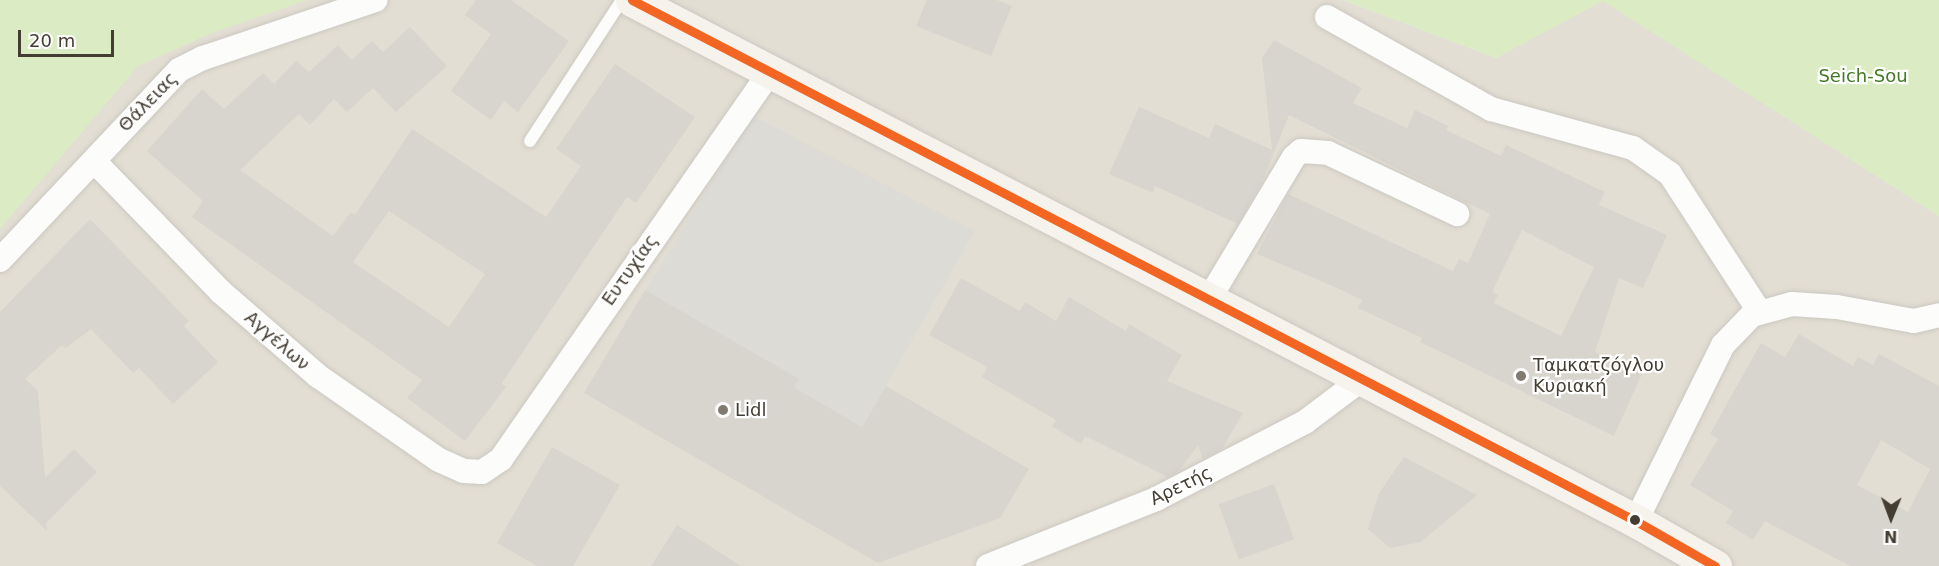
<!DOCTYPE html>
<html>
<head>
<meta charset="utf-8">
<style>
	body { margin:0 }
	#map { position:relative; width:1939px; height:566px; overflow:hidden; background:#eeece6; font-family:"DejaVu Sans",sans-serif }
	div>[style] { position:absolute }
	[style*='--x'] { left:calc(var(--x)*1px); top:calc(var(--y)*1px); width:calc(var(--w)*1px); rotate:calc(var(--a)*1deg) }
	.residential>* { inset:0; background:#e3ded3 }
	.green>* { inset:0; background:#dbebc3 }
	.parking>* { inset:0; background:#dddbd6 }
	.building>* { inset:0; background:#d8d5ce; transform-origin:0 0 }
	.roads { filter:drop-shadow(0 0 2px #cbc8c2) drop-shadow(0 0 2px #cbc8c2) }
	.lane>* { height:12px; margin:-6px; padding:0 6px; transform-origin:6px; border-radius:6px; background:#fcfcfb }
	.street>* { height:24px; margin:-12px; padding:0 12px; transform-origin:12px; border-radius:12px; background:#fcfcfb }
	.secondary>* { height:33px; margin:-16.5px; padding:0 16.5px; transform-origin:16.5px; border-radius:16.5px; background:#f6f3ec }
	.bus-1>* { height:9px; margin:-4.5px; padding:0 4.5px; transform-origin:4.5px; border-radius:4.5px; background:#f26522 }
	.dots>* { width:16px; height:16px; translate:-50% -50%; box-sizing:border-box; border:3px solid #fff; border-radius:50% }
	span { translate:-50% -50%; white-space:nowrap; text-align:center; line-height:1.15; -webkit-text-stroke:4.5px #fff; paint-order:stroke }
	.park-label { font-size:18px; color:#437923 }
	.street-label { font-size:18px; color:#443d32 }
	.poi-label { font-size:18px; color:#443d32 }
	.left { translate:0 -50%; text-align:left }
	.north { position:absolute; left:1861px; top:488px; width:60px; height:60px; -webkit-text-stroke:4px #fff; paint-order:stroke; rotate:181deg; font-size:16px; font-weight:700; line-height:24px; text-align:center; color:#443d32 }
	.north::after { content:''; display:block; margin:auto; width:21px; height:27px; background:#443d32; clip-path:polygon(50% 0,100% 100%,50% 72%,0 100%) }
	.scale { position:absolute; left:18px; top:30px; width:96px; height:27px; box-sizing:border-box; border:3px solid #443d32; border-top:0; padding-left:8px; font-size:18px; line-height:21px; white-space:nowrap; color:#443d32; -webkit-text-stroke:4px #fff; paint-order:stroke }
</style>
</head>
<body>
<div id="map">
	<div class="residential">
		<div style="clip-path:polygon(0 0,1343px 0,1496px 58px,1603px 0,1939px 216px,1939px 566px,0 566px)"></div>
	</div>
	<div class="green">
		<div style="clip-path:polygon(0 0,307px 0,212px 33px,138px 66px,0 229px)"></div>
		<div style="clip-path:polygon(1343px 0,1939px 0,1939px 216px,1603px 1px,1496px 58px)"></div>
	</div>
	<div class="parking">
		<div style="clip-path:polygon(753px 116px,975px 231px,862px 427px,794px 387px,798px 379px,645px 290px)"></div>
	</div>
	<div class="building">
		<div style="clip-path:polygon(476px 0,511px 0,569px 41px,518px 112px,504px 101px,491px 120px,451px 91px,491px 34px,465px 15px)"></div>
		<div style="clip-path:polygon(927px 0,997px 0,1012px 6px,991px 56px,916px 26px)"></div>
		<div style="clip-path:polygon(evenodd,410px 27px,447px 66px,396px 112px,373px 88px,347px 112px,334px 99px,310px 125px,299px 114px,240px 170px,333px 236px,351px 212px,355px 215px,412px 129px,546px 217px,581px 166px,556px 149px,615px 64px,695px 117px,636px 203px,627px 197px,502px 383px,506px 387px,465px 441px,407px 398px,422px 380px,192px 217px,203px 201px,147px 151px,202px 89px,224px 109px,263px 73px,274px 84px,296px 61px,309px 72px,338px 45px,352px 60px,372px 41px,383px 52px,410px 27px,389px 211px,485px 274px,449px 327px,353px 262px,389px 211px)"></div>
		<div style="clip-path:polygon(evenodd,1274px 40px,1362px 88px,1353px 103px,1407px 128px,1415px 110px,1448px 126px,1446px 130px,1501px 156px,1506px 145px,1605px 192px,1599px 205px,1667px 235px,1643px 288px,1619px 278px,1595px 352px,1642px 374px,1614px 436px,1420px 342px,1422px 338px,1358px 308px,1362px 300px,1335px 287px,1257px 254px,1288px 194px,1453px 271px,1459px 259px,1468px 263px,1490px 214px,1289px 115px,1262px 182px,1238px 224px,1155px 186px,1153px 193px,1109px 174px,1139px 107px,1209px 138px,1215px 124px,1272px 150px,1262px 58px,1274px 40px,1522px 230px,1594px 267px,1561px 336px,1494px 303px,1498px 295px,1492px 292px,1522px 230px)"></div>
		<div style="clip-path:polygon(90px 219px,189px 321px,184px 326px,218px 362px,173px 404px,139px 368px,133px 373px,91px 329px,66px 348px,62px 345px,25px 379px,38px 391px,45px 478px,74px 449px,97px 472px,46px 523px,47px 531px,0 486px,0 312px)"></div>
		<div style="clip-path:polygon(961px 278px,1020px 311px,1025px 302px,1056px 321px,1069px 297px,1126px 331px,1129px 324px,1182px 355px,1167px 381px,1243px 413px,1222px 449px,1203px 459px,1198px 445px,1180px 470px,1168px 477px,1085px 436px,1081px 444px,1052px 426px,1056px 420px,982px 377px,987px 367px,929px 335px)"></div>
		<div style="clip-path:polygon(645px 290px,799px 379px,794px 387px,862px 427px,886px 386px,1029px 469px,1000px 518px,878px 563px,584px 393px)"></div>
		<div style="clip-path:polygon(evenodd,1799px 334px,1853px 366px,1858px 357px,1873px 365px,1879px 354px,1939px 386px,1939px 566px,1850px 566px,1765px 521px,1753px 540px,1726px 523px,1733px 511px,1690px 485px,1718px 439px,1710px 434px,1761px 343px,1785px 357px,1799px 334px,1881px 440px,1930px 469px,1908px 512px,1857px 485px,1881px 440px)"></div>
		<div style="clip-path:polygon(552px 447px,620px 485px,573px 566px,537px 566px,497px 543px)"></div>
		<div style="clip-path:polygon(1404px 457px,1477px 495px,1421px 542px,1390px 548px,1368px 529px,1379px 493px)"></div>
		<div style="left:1274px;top:484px;width:59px;height:59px;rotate:70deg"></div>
		<div style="clip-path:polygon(677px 525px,741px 566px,651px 566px)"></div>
	</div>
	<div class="roads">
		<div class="lane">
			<div style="--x:530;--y:141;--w:168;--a:-56.9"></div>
		</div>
		<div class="street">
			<div style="--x:1327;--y:17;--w:188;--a:29.3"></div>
			<div style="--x:1491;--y:109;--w:147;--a:15.4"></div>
			<div style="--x:1633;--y:148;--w:45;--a:35.1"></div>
			<div style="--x:1670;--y:174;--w:163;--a:57"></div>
			<div style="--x:94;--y:161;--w:182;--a:45.9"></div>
			<div style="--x:221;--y:292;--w:128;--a:40.9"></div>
			<div style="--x:318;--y:376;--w:147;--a:34.8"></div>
			<div style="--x:439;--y:460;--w:27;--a:24"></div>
			<div style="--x:464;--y:471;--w:18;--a:3"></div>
			<div style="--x:482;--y:472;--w:23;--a:-34"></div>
			<div style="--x:501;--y:459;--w:470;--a:-55.2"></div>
			<div style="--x:0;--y:260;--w:261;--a:-46.7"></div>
			<div style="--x:179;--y:70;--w:27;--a:-27"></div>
			<div style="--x:203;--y:58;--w:182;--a:-18.6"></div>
			<div style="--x:1209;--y:299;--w:165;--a:-59.1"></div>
			<div style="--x:1294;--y:157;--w:9;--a:-41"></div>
			<div style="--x:1301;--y:151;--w:27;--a:4"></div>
			<div style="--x:1328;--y:153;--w:143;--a:25.3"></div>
			<div style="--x:1636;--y:521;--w:196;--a:-63.7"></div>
			<div style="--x:1723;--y:345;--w:42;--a:-46"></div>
			<div style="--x:1752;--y:315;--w:41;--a:-15.4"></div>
			<div style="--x:1792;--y:304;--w:45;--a:3.8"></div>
			<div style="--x:1837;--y:307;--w:78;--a:10.3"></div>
			<div style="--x:1914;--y:321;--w:26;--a:-13"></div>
			<div style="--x:988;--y:566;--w:181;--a:-21.7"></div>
			<div style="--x:1156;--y:499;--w:168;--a:-27.3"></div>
			<div style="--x:1305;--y:422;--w:70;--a:-36.9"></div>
		</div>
		<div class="secondary">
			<div style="--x:632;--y:0;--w:1131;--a:27.43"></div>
			<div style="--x:1636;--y:521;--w:91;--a:29.7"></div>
		</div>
	</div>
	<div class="bus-1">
		<div style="--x:632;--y:0;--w:1131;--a:27.43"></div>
		<div style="--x:1636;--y:521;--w:91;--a:29.7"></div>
	</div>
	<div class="dots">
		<div style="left:1521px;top:376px;background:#807a71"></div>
		<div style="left:723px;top:410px;background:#807a71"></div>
		<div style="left:1635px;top:520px;background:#443d32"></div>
	</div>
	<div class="park-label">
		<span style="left:1863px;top:76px">Seich-Sou</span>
	</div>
	<div class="street-label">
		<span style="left:148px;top:102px;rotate:-46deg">Θάλειας</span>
		<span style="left:630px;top:270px;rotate:-55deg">Ευτυχίας</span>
		<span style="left:277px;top:341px;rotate:41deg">Αγγέλων</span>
		<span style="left:1181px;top:486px;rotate:-26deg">Αρετής</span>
	</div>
	<div class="poi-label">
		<span class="left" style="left:1533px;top:376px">Ταμκατζόγλου<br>Κυριακή</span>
		<span class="left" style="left:735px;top:410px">Lidl</span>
	</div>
	<div class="north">N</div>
	<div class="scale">20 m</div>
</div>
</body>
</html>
